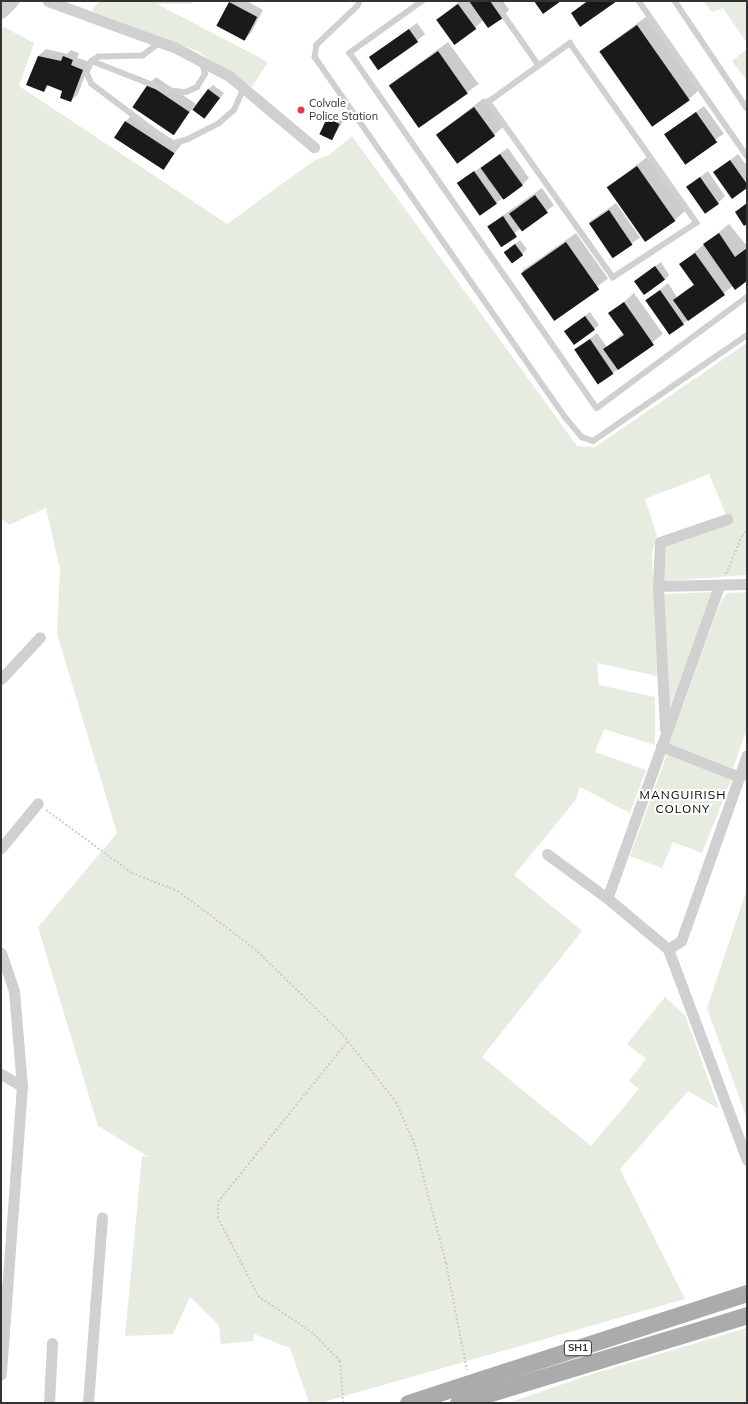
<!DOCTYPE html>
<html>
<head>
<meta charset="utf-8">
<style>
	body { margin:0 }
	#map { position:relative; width:748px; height:1404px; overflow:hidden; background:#fff; font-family:Mulish,sans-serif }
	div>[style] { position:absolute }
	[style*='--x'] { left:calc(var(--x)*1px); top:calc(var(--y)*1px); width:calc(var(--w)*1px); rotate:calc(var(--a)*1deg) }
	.green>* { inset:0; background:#e6ecdf }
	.shadow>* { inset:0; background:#0003; transform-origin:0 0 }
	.building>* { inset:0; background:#1a1a1a; transform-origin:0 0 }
	.path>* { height:2px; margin-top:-1px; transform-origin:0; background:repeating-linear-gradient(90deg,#cdcdcd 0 2px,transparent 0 4px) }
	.service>* { height:5.5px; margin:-2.75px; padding:0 2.75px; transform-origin:2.75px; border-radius:2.75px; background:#d0d0d0 }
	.minor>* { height:11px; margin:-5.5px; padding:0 5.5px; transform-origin:5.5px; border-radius:5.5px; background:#d0d0d0 }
	.tertiary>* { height:13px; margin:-6.5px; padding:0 6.5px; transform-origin:6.5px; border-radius:6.5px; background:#d0d0d0 }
	.primary>* { height:17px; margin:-8.5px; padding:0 8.5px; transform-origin:8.5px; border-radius:8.5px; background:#ababab }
	.dots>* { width:11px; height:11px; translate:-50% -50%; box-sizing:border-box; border:2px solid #fff; border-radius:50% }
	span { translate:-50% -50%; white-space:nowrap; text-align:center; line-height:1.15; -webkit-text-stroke:4px #fff; paint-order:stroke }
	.shield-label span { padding:1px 3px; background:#fff; border:1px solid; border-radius:3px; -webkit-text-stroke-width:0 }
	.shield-label { font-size:10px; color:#333; font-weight:700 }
	.poi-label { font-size:11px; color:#333 }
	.left { translate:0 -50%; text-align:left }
	.neighbourhood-label { font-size:12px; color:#000; letter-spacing:1px }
	.frame { position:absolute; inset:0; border:2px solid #333; pointer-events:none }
</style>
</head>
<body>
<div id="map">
	<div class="green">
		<div style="clip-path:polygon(99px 1px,193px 1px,191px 4px,157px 4px,268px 62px,252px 87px,197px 51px,92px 11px)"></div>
		<div style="clip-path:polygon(703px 1px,747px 1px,747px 43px,723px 8px,712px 12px)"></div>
		<div style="clip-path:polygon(4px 27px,34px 43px,19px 86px,227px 224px,315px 160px,329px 155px,352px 136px,577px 446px,595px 447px,747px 343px,747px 575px,664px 581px,666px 543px,730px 524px,709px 474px,645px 499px,657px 536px,652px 552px,657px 676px,597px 663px,599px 685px,655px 697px,655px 745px,604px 729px,595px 752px,646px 770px,630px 813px,580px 787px,575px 801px,514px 875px,582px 931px,482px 1057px,591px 1146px,639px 1089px,629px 1081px,646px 1059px,627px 1044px,665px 997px,685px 1015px,719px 1109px,688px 1091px,620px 1169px,685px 1299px,320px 1403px,309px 1403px,290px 1348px,254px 1334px,253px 1341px,221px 1344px,219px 1325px,190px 1297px,173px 1334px,125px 1336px,142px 1156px,149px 1157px,98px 1126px,38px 927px,117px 833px,57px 634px,60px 569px,46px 508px,9px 525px,1px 518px,1px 30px)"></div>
		<div style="clip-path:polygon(747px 49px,747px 81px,732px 61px)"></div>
		<div style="clip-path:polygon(714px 592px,669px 709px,664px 594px)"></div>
		<div style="clip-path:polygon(747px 592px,747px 729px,733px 768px,669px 744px,721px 601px,727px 593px)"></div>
		<div style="clip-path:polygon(667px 754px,732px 778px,702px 853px,673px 842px,662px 868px,630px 856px)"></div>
		<div style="clip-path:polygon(747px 889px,747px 1119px,707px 1008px)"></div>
		<div style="clip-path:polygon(747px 1328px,747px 1403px,508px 1403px,592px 1374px)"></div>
	</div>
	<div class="shadow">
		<div style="clip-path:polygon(232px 1px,247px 1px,263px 10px,251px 33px,244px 40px,230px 3px)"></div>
		<div style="clip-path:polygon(460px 1px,503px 1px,509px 10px,502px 17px,483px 20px,475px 28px,438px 19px)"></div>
		<div style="clip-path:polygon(586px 1px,615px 1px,572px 13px)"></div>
		<div style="clip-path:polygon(647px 16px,699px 90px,689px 99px,600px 51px)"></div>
		<div style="left:417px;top:23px;width:14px;height:58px;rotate:54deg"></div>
		<div style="left:448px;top:42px;width:52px;height:71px;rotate:54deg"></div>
		<div style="clip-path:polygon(46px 49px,67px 54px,71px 50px,79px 53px,77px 58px,90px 62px,78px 94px,71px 101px,63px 91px,49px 85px,44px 91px,38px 56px)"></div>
		<div style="clip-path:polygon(156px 77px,196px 104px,173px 134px,149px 84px)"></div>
		<div style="clip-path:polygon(213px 85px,224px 93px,206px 117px,208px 89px)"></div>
		<div style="clip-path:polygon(484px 98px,504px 126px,494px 135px,437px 134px)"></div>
		<div style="left:704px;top:106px;width:34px;height:49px;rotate:54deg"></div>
		<div style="clip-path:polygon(133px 114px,181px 145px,163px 168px,126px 121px)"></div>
		<div style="clip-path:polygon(332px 114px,344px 120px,332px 139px,328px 119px)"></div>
		<div style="clip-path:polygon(508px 148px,529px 178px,522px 185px,496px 203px,458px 183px)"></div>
		<div style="clip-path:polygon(738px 154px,747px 166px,747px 187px,715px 172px)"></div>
		<div style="clip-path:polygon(647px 157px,685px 211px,675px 220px,608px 187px)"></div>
		<div style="clip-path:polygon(708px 171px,725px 196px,718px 203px,687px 187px)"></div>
		<div style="left:542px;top:188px;width:21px;height:66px;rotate:55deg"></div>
		<div style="left:616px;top:203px;width:42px;height:33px;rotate:55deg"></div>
		<div style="clip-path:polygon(729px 224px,747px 246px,747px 280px,733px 286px,684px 323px,646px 301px,668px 283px,677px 297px,694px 284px,680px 264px)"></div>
		<div style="left:576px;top:233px;width:56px;height:66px;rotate:55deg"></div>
		<div style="clip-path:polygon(520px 240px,527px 249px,522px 254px,505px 252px)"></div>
		<div style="clip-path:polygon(661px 262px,669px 275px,665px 280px,640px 277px)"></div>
		<div style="clip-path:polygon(634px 293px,663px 334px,613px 373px,576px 350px,597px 333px,607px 347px,623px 333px,610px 314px)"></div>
		<div style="clip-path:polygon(590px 312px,599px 325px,594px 329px,565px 331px)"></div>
	</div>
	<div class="building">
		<div style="clip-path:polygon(469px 1px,491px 1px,503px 18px,488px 28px)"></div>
		<div style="clip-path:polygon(534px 1px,561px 1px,543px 14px)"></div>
		<div style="clip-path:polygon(588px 1px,617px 1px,580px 27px,571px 13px)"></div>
		<div style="left:229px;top:2px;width:32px;height:27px;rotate:28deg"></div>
		<div style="left:458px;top:4px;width:31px;height:27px;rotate:54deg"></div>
		<div style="left:637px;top:25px;width:92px;height:46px;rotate:55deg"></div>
		<div style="left:409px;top:29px;width:16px;height:49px;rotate:55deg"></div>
		<div style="left:438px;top:51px;width:52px;height:60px;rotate:55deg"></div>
		<div style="clip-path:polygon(38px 56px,61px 61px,63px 56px,73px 60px,71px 65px,83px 70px,71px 102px,60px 98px,62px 91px,47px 85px,44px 92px,26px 85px)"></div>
		<div style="left:148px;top:84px;width:50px;height:28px;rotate:34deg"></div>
		<div style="left:208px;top:89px;width:15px;height:26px;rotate:37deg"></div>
		<div style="left:474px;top:107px;width:36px;height:47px;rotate:54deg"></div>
		<div style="left:696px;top:112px;width:37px;height:39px;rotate:55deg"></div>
		<div style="left:327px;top:118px;width:14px;height:18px;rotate:25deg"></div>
		<div style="left:125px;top:121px;width:59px;height:20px;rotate:33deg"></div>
		<div style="left:500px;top:154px;width:39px;height:24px;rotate:54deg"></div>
		<div style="clip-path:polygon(730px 160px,747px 184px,747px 188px,732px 199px,713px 172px)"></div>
		<div style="left:637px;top:166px;width:67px;height:37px;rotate:55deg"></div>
		<div style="left:474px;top:171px;width:40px;height:21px;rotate:55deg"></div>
		<div style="left:700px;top:177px;width:33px;height:17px;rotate:55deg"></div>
		<div style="left:535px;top:195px;width:22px;height:32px;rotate:54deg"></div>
		<div style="clip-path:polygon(747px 203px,747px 224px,744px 226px,735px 212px)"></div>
		<div style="left:609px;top:210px;width:42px;height:24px;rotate:56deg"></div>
		<div style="left:503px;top:216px;width:25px;height:19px;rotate:56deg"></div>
		<div style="clip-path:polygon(719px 233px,735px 257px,747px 248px,747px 281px,735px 290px,703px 244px)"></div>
		<div style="left:566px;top:242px;width:58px;height:55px;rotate:55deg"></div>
		<div style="left:515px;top:244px;width:14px;height:14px;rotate:54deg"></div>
		<div style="clip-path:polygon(695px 253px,725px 295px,688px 321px,673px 300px,694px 285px,679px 264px)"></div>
		<div style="left:655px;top:266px;width:17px;height:26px;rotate:54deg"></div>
		<div style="left:660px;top:290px;width:42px;height:18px;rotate:55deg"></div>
		<div style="clip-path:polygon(624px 302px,654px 345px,618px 370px,603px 349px,624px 335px,608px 313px)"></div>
		<div style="left:585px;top:316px;width:17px;height:26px;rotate:54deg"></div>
		<div style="left:590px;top:339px;width:42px;height:19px;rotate:56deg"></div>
	</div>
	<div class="path">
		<div style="--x:726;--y:574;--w:41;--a:-67.2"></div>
		<div style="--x:742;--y:536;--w:7;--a:-45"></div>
		<div style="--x:46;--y:810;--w:107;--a:36.2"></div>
		<div style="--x:132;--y:873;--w:49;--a:21.4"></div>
		<div style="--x:178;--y:891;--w:96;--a:37"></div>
		<div style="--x:255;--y:949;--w:123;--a:44.3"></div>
		<div style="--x:343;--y:1035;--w:85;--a:51.7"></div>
		<div style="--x:396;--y:1102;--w:47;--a:66.2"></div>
		<div style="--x:415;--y:1145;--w:122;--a:75.3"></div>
		<div style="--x:446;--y:1263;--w:109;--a:78.9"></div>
		<div style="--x:343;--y:1403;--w:42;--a:-94.1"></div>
		<div style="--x:340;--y:1361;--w:39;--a:-134"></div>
		<div style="--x:313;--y:1333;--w:65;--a:-146.3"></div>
		<div style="--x:259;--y:1297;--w:89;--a:-117.4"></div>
		<div style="--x:218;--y:1218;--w:16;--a:-90"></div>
		<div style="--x:218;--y:1202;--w:207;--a:-51.1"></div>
	</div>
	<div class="service">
		<div style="--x:360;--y:1;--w:5;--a:112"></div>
		<div style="--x:358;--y:6;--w:57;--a:136.4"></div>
		<div style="--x:317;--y:45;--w:12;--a:99"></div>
		<div style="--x:315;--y:57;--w:440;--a:55.2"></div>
		<div style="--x:566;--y:418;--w:25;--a:50"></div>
		<div style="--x:582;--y:437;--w:12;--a:20"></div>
		<div style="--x:593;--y:441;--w:187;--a:-34.5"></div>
		<div style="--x:423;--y:1;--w:90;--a:144.5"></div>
		<div style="--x:350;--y:53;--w:432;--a:55.2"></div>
		<div style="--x:597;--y:408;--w:187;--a:-36.5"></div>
		<div style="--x:494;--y:1;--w:77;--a:55.1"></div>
		<div style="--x:639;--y:1;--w:189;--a:55.1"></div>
		<div style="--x:675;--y:1;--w:129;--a:56.1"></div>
		<div style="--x:160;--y:43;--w:21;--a:143"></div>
		<div style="--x:143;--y:56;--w:44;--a:178.7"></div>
		<div style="--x:99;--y:57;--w:8;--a:150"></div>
		<div style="--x:92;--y:61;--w:13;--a:113"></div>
		<div style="--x:87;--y:73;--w:12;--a:66"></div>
		<div style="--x:92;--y:84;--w:100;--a:36.9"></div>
		<div style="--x:172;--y:144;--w:17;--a:-17"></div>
		<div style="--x:188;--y:139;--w:35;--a:-27"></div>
		<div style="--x:219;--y:123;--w:20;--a:-41"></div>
		<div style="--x:234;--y:110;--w:24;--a:-66"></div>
		<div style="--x:570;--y:43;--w:220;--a:54.8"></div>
		<div style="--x:697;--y:223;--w:100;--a:146.8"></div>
		<div style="--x:613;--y:278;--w:216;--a:-125.4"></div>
		<div style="--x:488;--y:102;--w:101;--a:-35.7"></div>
		<div style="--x:92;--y:61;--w:79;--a:21.4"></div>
		<div style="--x:166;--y:90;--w:20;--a:6"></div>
		<div style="--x:186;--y:92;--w:12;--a:-24"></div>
		<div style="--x:197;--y:87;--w:15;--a:-58"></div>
		<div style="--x:205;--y:74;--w:11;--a:-105"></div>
	</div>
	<div class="minor">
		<div style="--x:48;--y:1;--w:134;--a:20.1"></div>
		<div style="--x:174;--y:47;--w:62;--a:27.8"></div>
		<div style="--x:229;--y:76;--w:111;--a:39.9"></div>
		<div style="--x:658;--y:586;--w:89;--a:-1.3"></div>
		<div style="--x:719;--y:586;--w:331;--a:109.7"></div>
		<div style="--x:607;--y:898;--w:80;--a:39.9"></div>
		<div style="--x:668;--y:949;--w:225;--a:69.5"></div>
		<div style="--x:1;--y:679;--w:57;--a:-47.1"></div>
		<div style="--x:665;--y:729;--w:143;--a:-92.8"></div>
		<div style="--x:658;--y:586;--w:44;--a:-87.4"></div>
		<div style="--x:660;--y:542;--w:71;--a:-18.9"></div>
		<div style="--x:661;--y:746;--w:85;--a:21.4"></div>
		<div style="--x:1;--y:848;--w:58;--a:-50.6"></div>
		<div style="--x:547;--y:854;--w:74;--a:36.3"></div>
		<div style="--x:668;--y:949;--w:15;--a:-32"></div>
		<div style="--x:681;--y:941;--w:197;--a:-70.5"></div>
		<div style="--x:1;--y:953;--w:40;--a:71.1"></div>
		<div style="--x:14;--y:991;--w:95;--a:85.2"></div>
		<div style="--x:22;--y:1086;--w:289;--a:94.2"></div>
		<div style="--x:1;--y:1074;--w:24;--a:30"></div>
		<div style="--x:49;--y:1403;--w:60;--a:-87.1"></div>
		<div style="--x:88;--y:1403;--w:186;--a:-85.7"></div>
	</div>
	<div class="tertiary">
		<div style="--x:1;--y:12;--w:16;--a:-45"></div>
	</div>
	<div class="primary">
		<div style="--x:408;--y:1403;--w:356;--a:-18"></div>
		<div style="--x:458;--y:1403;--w:302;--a:-16.9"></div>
	</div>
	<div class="dots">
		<div style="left:301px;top:110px;background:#e63946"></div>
	</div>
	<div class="shield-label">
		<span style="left:578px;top:1348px">SH1</span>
	</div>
	<div class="poi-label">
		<span class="left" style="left:309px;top:110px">Colvale<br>Police Station</span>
	</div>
	<div class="neighbourhood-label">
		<span style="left:683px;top:802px">MANGUIRISH<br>COLONY</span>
	</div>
	<div class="frame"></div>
</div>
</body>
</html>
